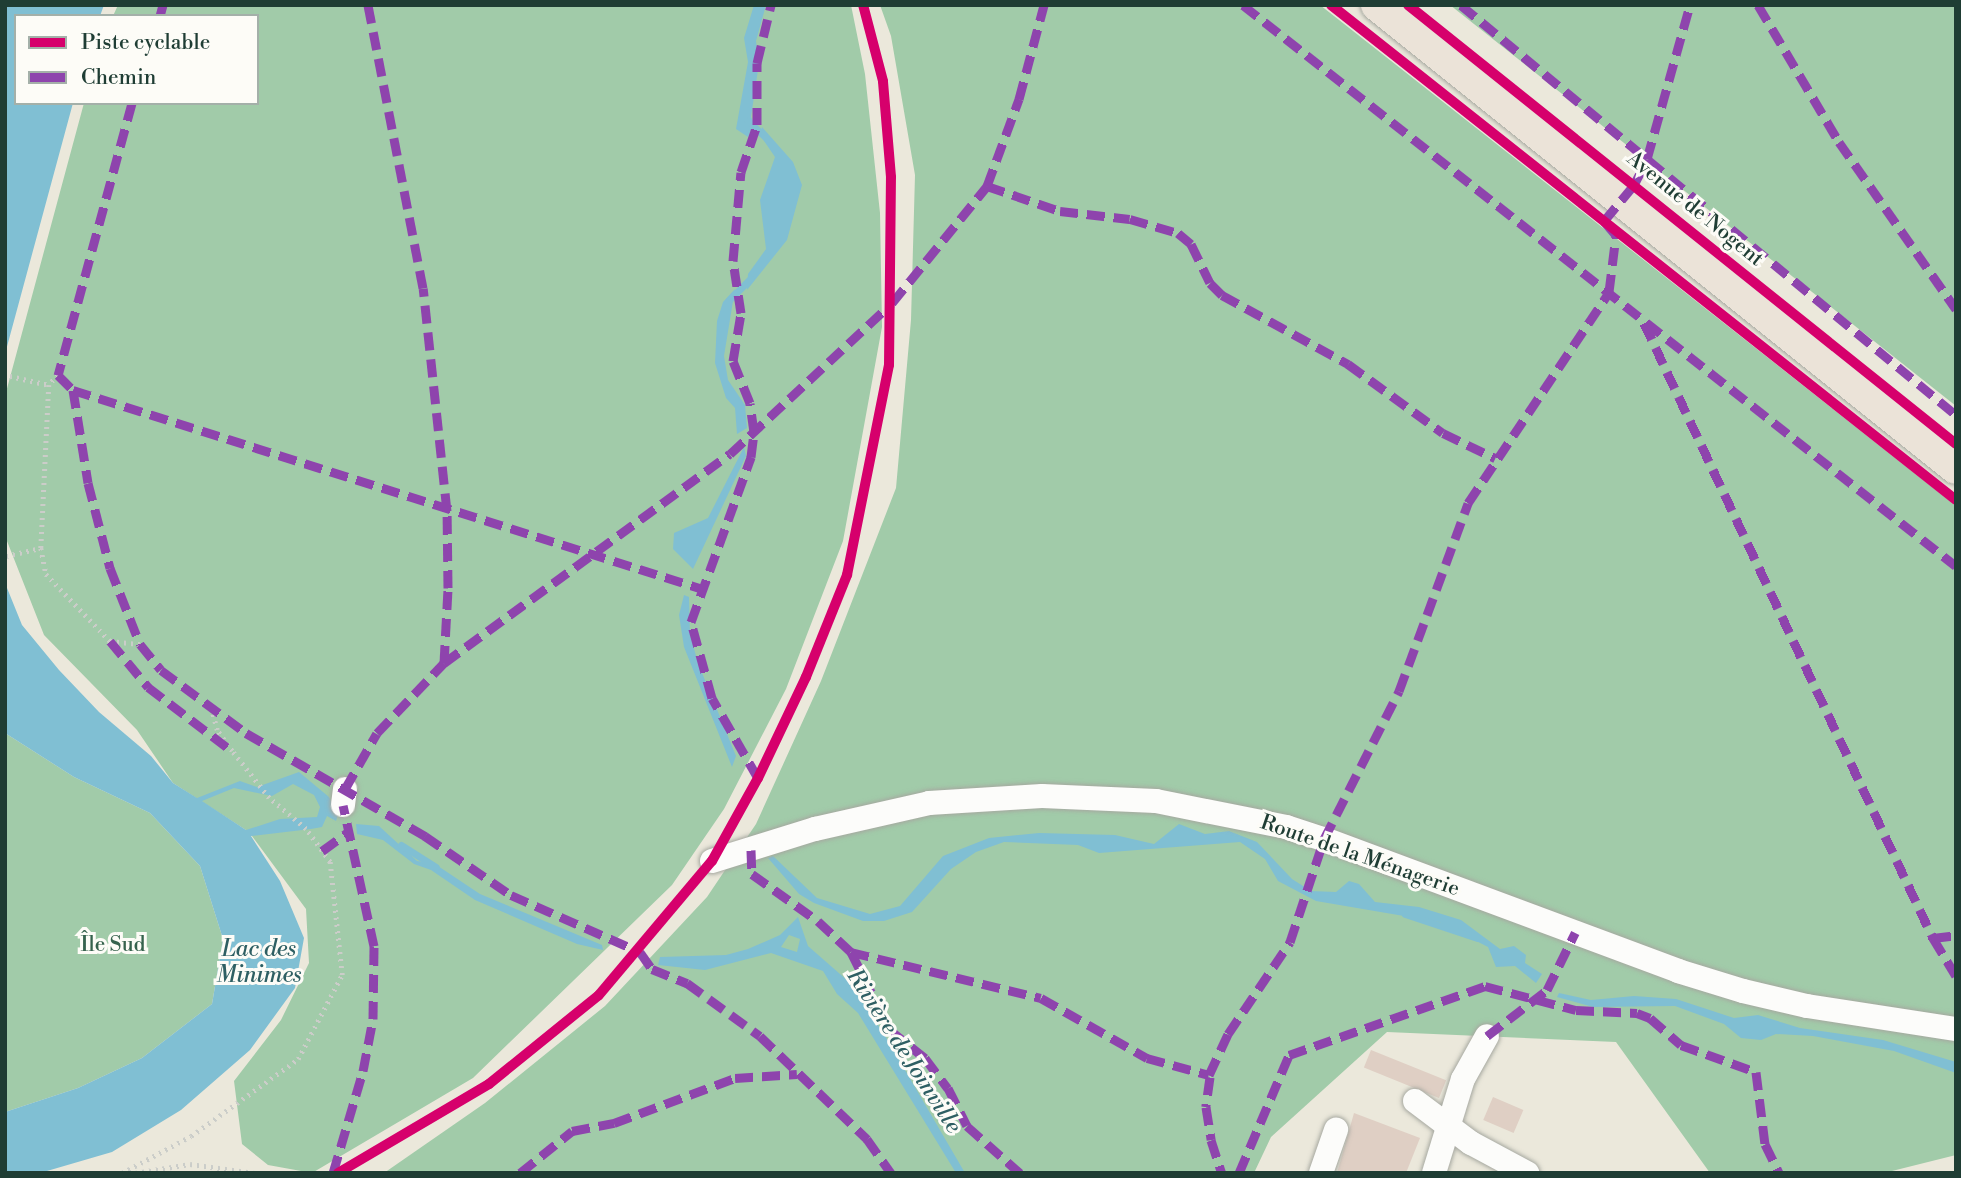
<!DOCTYPE html>
<html>
<head>
<meta charset="utf-8">
<style>
	body { margin:0 }
	#map { position:relative; width:1961px; height:1178px; overflow:hidden; background:#ebe8db; font-family:"Libre Bodoni",serif }
	div>[style] { position:absolute }
	[style*='--x'] { left:calc(var(--x)*1px); top:calc(var(--y)*1px); width:calc(var(--w)*1px); rotate:calc(var(--a)*1deg) }
	.forest>* { inset:0; background:#a1cba9 }
	.water>* { inset:0; background:#80bfd3 }
	.stream>* { height:7px; margin:-3.5px; padding:0 3.5px; transform-origin:3.5px; border-radius:3.5px; background:#80bfd3 }
	.building>* { inset:0; background:#dfcfc4; transform-origin:0 0 }
	.path>* { height:4.5px; margin-top:-2.25px; transform-origin:0; background:repeating-linear-gradient(90deg,#cbcdc9 0 2px,transparent 0 7px) }
	.roads { filter:drop-shadow(0 0 2px #a6a8a0) drop-shadow(0 0 2px #a6a8a0) }
	.minor>* { height:24px; margin:-12px; padding:0 12px; transform-origin:12px; border-radius:12px; background:#fcfcfa }
	.major>* { height:32px; margin:-16px; padding:0 16px; transform-origin:16px; border-radius:16px; background:#ebe3d8 }
	.quiet>* { height:9px; margin-top:-4.5px; transform-origin:0; background:repeating-linear-gradient(90deg,#8e44ad 0 18px,transparent 0 27px) }
	.cycleway>* { height:10px; margin:-5px; padding:0 5px; transform-origin:5px; border-radius:5px; background:#d6006c }
	span { translate:-50% -50%; white-space:nowrap; text-align:center; line-height:1.15; -webkit-text-stroke:6px #fdfcf7; paint-order:stroke }
	.street-label { font-size:21px; color:#1f3d34 }
	.park-label { font-size:21px; color:#36624d }
	.water-label { font-size:23px; color:#2e5f63; font-style:italic }
	.frame { position:absolute; inset:0; border:7px solid #1f3d34; pointer-events:none }
	.legend { position:absolute; left:14px; top:14px; width:245px; height:91px; box-sizing:border-box; background:#fdfcf7; border:2px solid #a4b0a9; margin:0; padding:9px 12px; list-style:none; font-size:21px; color:#1f3d34 }
	.legend li { display:flex; align-items:center; gap:14px; height:35px }
	.legend b { width:35px; border:2px solid #a4b0a9 }
</style>
</head>
<body>
<div id="map">
	<div class="forest">
		<div style="clip-path:polygon(118px 5px,851px 5px,865px 74px,880px 213px,882px 327px,843px 541px,786px 689px,724px 809px,672px 885px,473px 1078px,312px 1173px,268px 1165px,242px 1144px,234px 1081px,281px 1020px,309px 963px,306px 909px,249px 832px,173px 783px,137px 730px,44px 635px,5px 536px,5px 396px,84px 103px,257px 103px,257px 16px,113px 16px)"></div>
		<div style="clip-path:polygon(880px 5px,1320px 5px,1956px 506px,1956px 1155px,1884px 1173px,1710px 1173px,1616px 1042px,1387px 1032px,1271px 1137px,1254px 1173px,384px 1173px,485px 1103px,605px 1006px,707px 897px,756px 824px,821px 681px,896px 488px,911px 320px,915px 175px,891px 36px)"></div>
		<div style="clip-path:polygon(1450px 5px,1956px 5px,1956px 406px)"></div>
		<div style="clip-path:polygon(5px 733px,74px 777px,150px 813px,200px 866px,223px 939px,212px 1004px,142px 1058px,78px 1088px,5px 1112px)"></div>
	</div>
	<div class="water">
		<div style="clip-path:polygon(5px 5px,104px 5px,100px 16px,16px 16px,16px 103px,73px 103px,5px 354px)"></div>
		<div style="clip-path:polygon(754px 5px,766px 5px,756px 41px,759px 63px,751px 117px,754px 123px,748px 137px,736px 129px,748px 62px,744px 38px)"></div>
		<div style="clip-path:polygon(762px 127px,793px 162px,802px 185px,787px 240px,747px 290px,748px 274px,766px 249px,760px 200px,775px 157px,760px 135px)"></div>
		<div style="clip-path:polygon(735px 289px,724px 356px,728px 380px,745px 405px,747px 428px,737px 434px,735px 408px,726px 398px,715px 363px,717px 321px,723px 302px)"></div>
		<div style="clip-path:polygon(744px 447px,746px 456px,693px 569px,673px 549px,674px 533px,708px 518px)"></div>
		<div style="clip-path:polygon(evenodd,5px 583px,22px 625px,59px 670px,99px 712px,151px 756px,173px 783px,197px 798px,240px 781px,257px 787px,299px 772px,329px 797px,338px 815px,336px 821px,327px 816px,322px 827px,311px 829px,251px 836px,280px 881px,304px 938px,295px 988px,250px 1050px,181px 1110px,112px 1152px,47px 1171px,19px 1173px,5px 1173px,5px 1112px,78px 1088px,142px 1058px,212px 1004px,223px 939px,200px 866px,150px 813px,74px 777px,5px 733px,5px 583px,293px 784px,314px 795px,320px 807px,317px 817px,280px 819px,246px 830px,202px 801px,234px 788px,272px 796px,293px 784px)"></div>
		<div style="clip-path:polygon(684px 595px,689px 597px,690px 634px,698px 663px,736px 756px,732px 767px,684px 647px,679px 615px)"></div>
		<div style="clip-path:polygon(356px 824px,379px 826px,417px 861px,435px 864px,480px 894px,602px 945px,603px 950px,577px 944px,475px 900px,431px 870px,414px 864px,383px 840px,357px 834px)"></div>
		<div style="clip-path:polygon(1179px 824px,1205px 834px,1229px 831px,1257px 842px,1292px 879px,1311px 891px,1336px 892px,1349px 881px,1359px 884px,1375px 902px,1419px 907px,1461px 920px,1500px 949px,1514px 946px,1526px 955px,1525px 963px,1542px 974px,1536px 983px,1515px 966px,1496px 967px,1488px 947px,1439px 922px,1316px 901px,1278px 881px,1265px 859px,1240px 842px,1099px 853px,1078px 845px,1004px 842px,976px 852px,951px 869px,912px 912px,884px 921px,863px 921px,814px 903px,799px 894px,768px 858px,773px 856px,817px 898px,870px 914px,900px 906px,943px 856px,989px 838px,1039px 833px,1115px 835px,1154px 844px)"></div>
		<div style="clip-path:polygon(evenodd,798px 917px,808px 946px,848px 981px,884px 1034px,965px 1173px,956px 1173px,858px 1013px,837px 994px,823px 971px,771px 953px,705px 970px,658px 965px,660px 957px,726px 955px,748px 949px,780px 935px,798px 917px,789px 935px,800px 939px,797px 952px,781px 947px,789px 935px)"></div>
		<div style="clip-path:polygon(1559px 993px,1591px 1000px,1634px 996px,1676px 999px,1734px 1018px,1758px 1015px,1800px 1028px,1883px 1040px,1956px 1062px,1956px 1073px,1894px 1051px,1813px 1036px,1776px 1034px,1761px 1040px,1741px 1038px,1724px 1024px,1675px 1006px,1593px 1007px,1557px 997px)"></div>
	</div>
	<div class="stream">
		<div style="--x:748;--y:121;--w:26;--a:43"></div>
		<div style="--x:729;--y:300;--w:30;--a:-45"></div>
		<div style="--x:401;--y:845;--w:41;--a:32.2"></div>
		<div style="--x:1405;--y:914;--w:76;--a:18.4"></div>
	</div>
	<div class="building">
		<div style="left:1371px;top:1050px;width:81px;height:19px;rotate:22deg"></div>
		<div style="left:1493px;top:1097px;width:33px;height:25px;rotate:23deg"></div>
		<div style="clip-path:polygon(1354px 1113px,1420px 1138px,1406px 1173px,1337px 1173px)"></div>
	</div>
	<div class="path">
		<div style="--x:58;--y:375;--w:13;--a:132"></div>
		<div style="--x:49;--y:385;--w:163;--a:92.8"></div>
		<div style="--x:41;--y:548;--w:26;--a:79"></div>
		<div style="--x:46;--y:574;--w:93;--a:46.3"></div>
		<div style="--x:110;--y:641;--w:30;--a:6"></div>
		<div style="--x:10;--y:376;--w:40;--a:13"></div>
		<div style="--x:6;--y:556;--w:36;--a:-13"></div>
		<div style="--x:122;--y:1173;--w:78;--a:-28.2"></div>
		<div style="--x:191;--y:1136;--w:132;--a:-35.7"></div>
		<div style="--x:298;--y:1059;--w:95;--a:-62.4"></div>
		<div style="--x:342;--y:975;--w:114;--a:-96.1"></div>
		<div style="--x:330;--y:862;--w:41;--a:-126"></div>
		<div style="--x:306;--y:829;--w:48;--a:-140"></div>
		<div style="--x:269;--y:798;--w:60;--a:-128.2"></div>
		<div style="--x:232;--y:751;--w:26;--a:-126"></div>
		<div style="--x:217;--y:730;--w:20;--a:-105"></div>
		<div style="--x:135;--y:1173;--w:56;--a:-9.3"></div>
		<div style="--x:190;--y:1164;--w:65;--a:8"></div>
	</div>
	<div class="roads">
		<div class="minor">
			<div style="--x:343;--y:805;--w:16;--a:-83"></div>
			<div style="--x:712;--y:861;--w:108;--a:-17.3"></div>
			<div style="--x:815;--y:829;--w:117;--a:-12.8"></div>
			<div style="--x:929;--y:803;--w:113;--a:-3.5"></div>
			<div style="--x:1042;--y:796;--w:114;--a:2.5"></div>
			<div style="--x:1156;--y:801;--w:133;--a:11.3"></div>
			<div style="--x:1286;--y:827;--w:40;--a:18"></div>
			<div style="--x:1324;--y:839;--w:378;--a:20.4"></div>
			<div style="--x:1678;--y:971;--w:68;--a:17.1"></div>
			<div style="--x:1743;--y:991;--w:66;--a:13.2"></div>
			<div style="--x:1807;--y:1006;--w:151;--a:8.8"></div>
			<div style="--x:1415;--y:1101;--w:70;--a:36.9"></div>
			<div style="--x:1471;--y:1143;--w:64;--a:28.2"></div>
			<div style="--x:1321;--y:1173;--w:46;--a:-70.8"></div>
			<div style="--x:1434;--y:1173;--w:98;--a:-72.9"></div>
			<div style="--x:1463;--y:1079;--w:49;--a:-60.8"></div>
		</div>
		<div class="major">
			<div style="--x:1377;--y:5;--w:741;--a:38.65"></div>
		</div>
	</div>
	<div class="quiet">
		<div style="--x:1243;--y:5;--w:907;--a:38.2"></div>
		<div style="--x:1461;--y:5;--w:643;--a:39.63"></div>
		<div style="--x:1758;--y:5;--w:159;--a:59.4"></div>
		<div style="--x:1839;--y:142;--w:204;--a:55"></div>
		<div style="--x:160;--y:16;--w:11;--a:-75"></div>
		<div style="--x:132;--y:103;--w:282;--a:105.2"></div>
		<div style="--x:58;--y:375;--w:21;--a:45"></div>
		<div style="--x:73;--y:390;--w:94;--a:80.8"></div>
		<div style="--x:88;--y:483;--w:88;--a:75.5"></div>
		<div style="--x:110;--y:568;--w:82;--a:68.5"></div>
		<div style="--x:140;--y:644;--w:33;--a:51"></div>
		<div style="--x:161;--y:670;--w:106;--a:36.5"></div>
		<div style="--x:246;--y:733;--w:207;--a:29.9"></div>
		<div style="--x:425;--y:836;--w:104;--a:34.5"></div>
		<div style="--x:511;--y:895;--w:141;--a:23.8"></div>
		<div style="--x:640;--y:952;--w:21;--a:55"></div>
		<div style="--x:652;--y:969;--w:38;--a:22"></div>
		<div style="--x:687;--y:983;--w:90;--a:36"></div>
		<div style="--x:760;--y:1036;--w:149;--a:43.9"></div>
		<div style="--x:867;--y:1139;--w:42;--a:54.8"></div>
		<div style="--x:987;--y:186;--w:77;--a:18.9"></div>
		<div style="--x:1060;--y:211;--w:70;--a:6.5"></div>
		<div style="--x:1130;--y:219;--w:50;--a:16.3"></div>
		<div style="--x:1178;--y:233;--w:17;--a:40"></div>
		<div style="--x:1191;--y:244;--w:43;--a:64"></div>
		<div style="--x:1210;--y:283;--w:17;--a:45"></div>
		<div style="--x:1222;--y:295;--w:144;--a:28.7"></div>
		<div style="--x:1348;--y:364;--w:117;--a:36"></div>
		<div style="--x:1443;--y:433;--w:58;--a:25.7"></div>
		<div style="--x:1644;--y:323;--w:680;--a:64.83"></div>
		<div style="--x:1933;--y:938;--w:44;--a:58.8"></div>
		<div style="--x:73;--y:390;--w:658;--a:17.53"></div>
		<div style="--x:110;--y:641;--w:60;--a:50.4"></div>
		<div style="--x:148;--y:687;--w:106;--a:37.3"></div>
		<div style="--x:444;--y:663;--w:354;--a:-36.2"></div>
		<div style="--x:730;--y:454;--w:221;--a:-43"></div>
		<div style="--x:892;--y:303;--w:151;--a:-50.9"></div>
		<div style="--x:987;--y:186;--w:93;--a:-69.8"></div>
		<div style="--x:1019;--y:99;--w:97;--a:-75.1"></div>
		<div style="--x:758;--y:778;--w:92;--a:-119.9"></div>
		<div style="--x:712;--y:698;--w:79;--a:-105.4"></div>
		<div style="--x:691;--y:622;--w:176;--a:-70"></div>
		<div style="--x:751;--y:457;--w:25;--a:-83"></div>
		<div style="--x:754;--y:432;--w:29;--a:-98"></div>
		<div style="--x:750;--y:403;--w:45;--a:-112"></div>
		<div style="--x:733;--y:361;--w:49;--a:-80.5"></div>
		<div style="--x:741;--y:313;--w:53;--a:-98.7"></div>
		<div style="--x:733;--y:261;--w:89;--a:-84.9"></div>
		<div style="--x:741;--y:172;--w:50;--a:-71.2"></div>
		<div style="--x:757;--y:125;--w:62;--a:-90"></div>
		<div style="--x:757;--y:63;--w:60;--a:-76.4"></div>
		<div style="--x:345;--y:789;--w:64;--a:-60.3"></div>
		<div style="--x:377;--y:733;--w:97;--a:-46.3"></div>
		<div style="--x:444;--y:663;--w:75;--a:-86.9"></div>
		<div style="--x:448;--y:588;--w:77;--a:-90.7"></div>
		<div style="--x:447;--y:511;--w:224;--a:-96.1"></div>
		<div style="--x:423;--y:288;--w:288;--a:-101"></div>
		<div style="--x:751;--y:850;--w:24;--a:88"></div>
		<div style="--x:752;--y:874;--w:81;--a:35.5"></div>
		<div style="--x:818;--y:921;--w:45;--a:43.2"></div>
		<div style="--x:851;--y:952;--w:195;--a:13.6"></div>
		<div style="--x:1041;--y:998;--w:122;--a:29.5"></div>
		<div style="--x:1147;--y:1058;--w:64;--a:15.3"></div>
		<div style="--x:1209;--y:1075;--w:45;--a:-65.1"></div>
		<div style="--x:1228;--y:1034;--w:111;--a:-56"></div>
		<div style="--x:1290;--y:942;--w:108;--a:-71.7"></div>
		<div style="--x:1324;--y:839;--w:166;--a:-63.1"></div>
		<div style="--x:1399;--y:691;--w:200;--a:-69.8"></div>
		<div style="--x:1468;--y:503;--w:254;--a:-56.2"></div>
		<div style="--x:1609;--y:292;--w:57;--a:-83"></div>
		<div style="--x:1616;--y:235;--w:18;--a:-131"></div>
		<div style="--x:1604;--y:221;--w:47;--a:-50.2"></div>
		<div style="--x:1634;--y:185;--w:29;--a:-63"></div>
		<div style="--x:1647;--y:159;--w:160;--a:-74.4"></div>
		<div style="--x:322;--y:851;--w:32;--a:-36"></div>
		<div style="--x:1933;--y:938;--w:23;--a:-7"></div>
		<div style="--x:851;--y:952;--w:87;--a:63.4"></div>
		<div style="--x:890;--y:1030;--w:45;--a:38.7"></div>
		<div style="--x:925;--y:1058;--w:38;--a:53"></div>
		<div style="--x:948;--y:1088;--w:42;--a:63.4"></div>
		<div style="--x:967;--y:1126;--w:71;--a:41.6"></div>
		<div style="--x:1487;--y:1036;--w:76;--a:-37.5"></div>
		<div style="--x:1547;--y:990;--w:64;--a:-63.8"></div>
		<div style="--x:1210;--y:1077;--w:30;--a:98"></div>
		<div style="--x:1206;--y:1107;--w:33;--a:81"></div>
		<div style="--x:1211;--y:1140;--w:35;--a:72"></div>
		<div style="--x:333;--y:1173;--w:106;--a:-73.6"></div>
		<div style="--x:363;--y:1071;--w:53;--a:-79.1"></div>
		<div style="--x:373;--y:1019;--w:73;--a:-89.2"></div>
		<div style="--x:374;--y:946;--w:144;--a:-102.4"></div>
		<div style="--x:520;--y:1173;--w:67;--a:-38.9"></div>
		<div style="--x:572;--y:1131;--w:43;--a:-10.8"></div>
		<div style="--x:614;--y:1123;--w:129;--a:-20.4"></div>
		<div style="--x:735;--y:1078;--w:62;--a:-3.7"></div>
		<div style="--x:1239;--y:1173;--w:128;--a:-67"></div>
		<div style="--x:1289;--y:1055;--w:208;--a:-19.4"></div>
		<div style="--x:1485;--y:986;--w:94;--a:14.8"></div>
		<div style="--x:1576;--y:1010;--w:61;--a:2.8"></div>
		<div style="--x:1637;--y:1013;--w:14;--a:21"></div>
		<div style="--x:1650;--y:1018;--w:41;--a:41.1"></div>
		<div style="--x:1681;--y:1045;--w:80;--a:19.8"></div>
		<div style="--x:1756;--y:1072;--w:73;--a:82.9"></div>
		<div style="--x:1765;--y:1144;--w:32;--a:64"></div>
	</div>
	<div class="cycleway">
		<div style="--x:1331;--y:5;--w:797;--a:38.38"></div>
		<div style="--x:1408;--y:5;--w:702;--a:38.7"></div>
		<div style="--x:338;--y:1173;--w:175;--a:-30.5"></div>
		<div style="--x:489;--y:1084;--w:141;--a:-39"></div>
		<div style="--x:599;--y:995;--w:175;--a:-49.9"></div>
		<div style="--x:712;--y:861;--w:95;--a:-61"></div>
		<div style="--x:758;--y:778;--w:112;--a:-64.6"></div>
		<div style="--x:806;--y:677;--w:110;--a:-68.1"></div>
		<div style="--x:847;--y:575;--w:214;--a:-78.7"></div>
		<div style="--x:889;--y:365;--w:188;--a:-89.4"></div>
		<div style="--x:891;--y:177;--w:96;--a:-94.8"></div>
		<div style="--x:883;--y:81;--w:79;--a:-104.7"></div>
	</div>
	<div class="street-label">
		<span style="left:1695px;top:209px;rotate:39deg">Avenue de Nogent</span>
		<span style="left:1360px;top:856px;rotate:19deg">Route de la Ménagerie</span>
	</div>
	<div class="park-label">
		<span style="left:113px;top:945px">Île Sud</span>
	</div>
	<div class="water-label">
		<span style="left:259px;top:962px">Lac des<br>Minimes</span>
		<span style="left:904px;top:1051px;rotate:57deg">Rivière de Joinville</span>
	</div>
	<div class="frame"></div>
	<ul class="legend">
	<li><b style="height:9px;background:#d6006c"></b>Piste cyclable</li>
	<li><b style="height:9px;background:#8e44ad"></b>Chemin</li>
	</ul>
</div>
</body>
</html>
